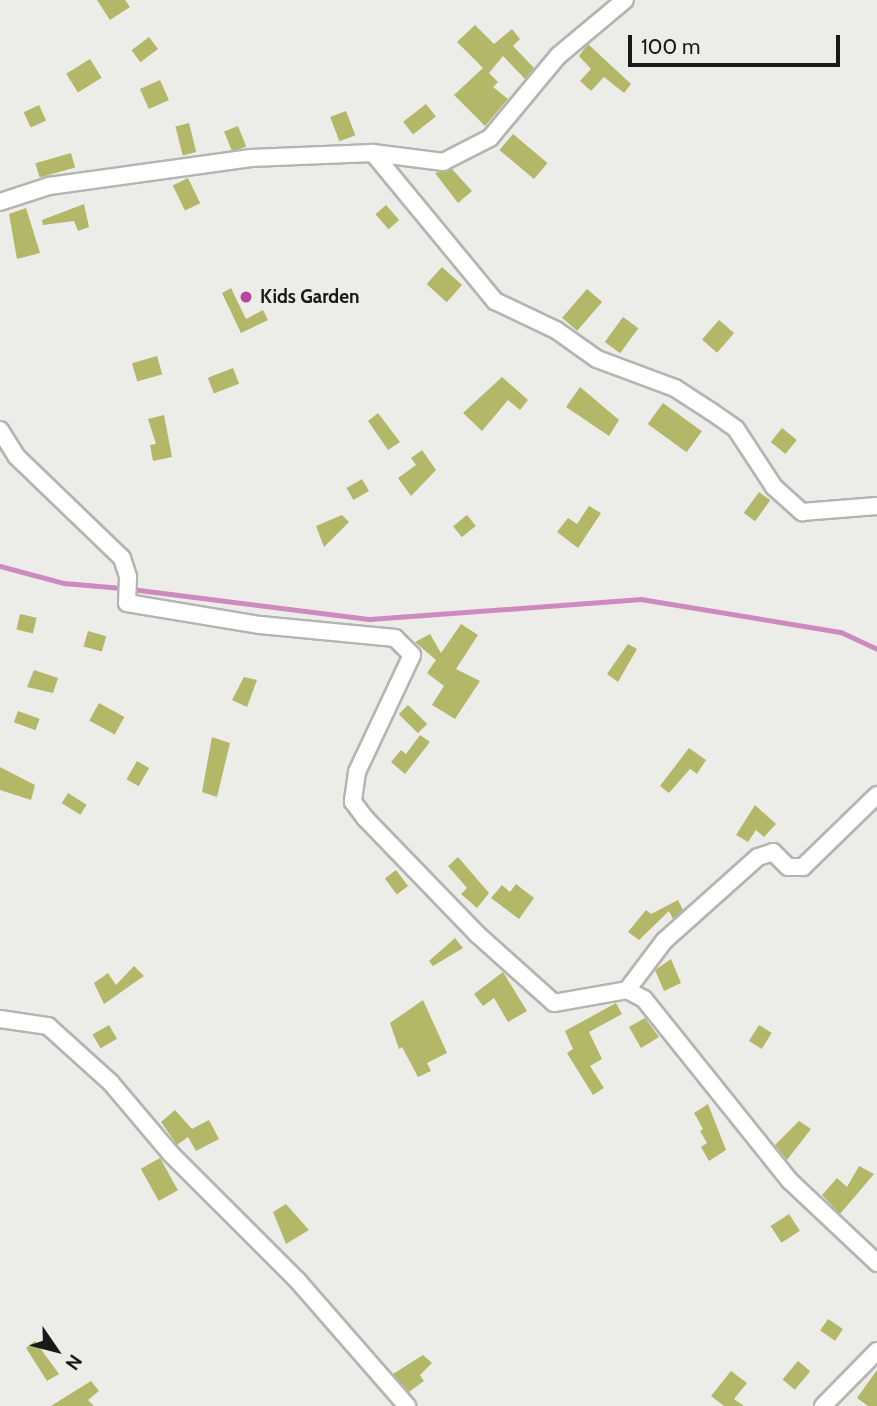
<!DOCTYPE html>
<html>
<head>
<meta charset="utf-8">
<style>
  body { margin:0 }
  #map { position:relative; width:877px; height:1406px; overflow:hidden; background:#ecede9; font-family:Cabin,sans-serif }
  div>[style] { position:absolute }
  .stream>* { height:4.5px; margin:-2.25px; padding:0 2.25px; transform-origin:2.25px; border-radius:2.25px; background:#cd8abd }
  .building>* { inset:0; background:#b2b867; transform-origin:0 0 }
  .roads { filter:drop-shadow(2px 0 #b4b4b1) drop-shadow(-2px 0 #b4b4b1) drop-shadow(0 2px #b4b4b1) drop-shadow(0 -2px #b4b4b1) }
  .minor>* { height:16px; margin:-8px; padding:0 8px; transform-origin:8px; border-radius:8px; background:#fff }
  .dots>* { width:19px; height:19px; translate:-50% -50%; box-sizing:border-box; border:4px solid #ecede9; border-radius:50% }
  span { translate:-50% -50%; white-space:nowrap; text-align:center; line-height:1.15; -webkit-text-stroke:7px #ecede9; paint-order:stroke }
  .poi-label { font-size:19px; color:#191a18; font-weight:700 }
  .left { translate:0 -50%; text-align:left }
  .north { position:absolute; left:21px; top:1315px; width:70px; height:70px; -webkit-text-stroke:5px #ecede9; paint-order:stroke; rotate:125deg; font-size:19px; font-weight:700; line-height:28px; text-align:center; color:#191a18 }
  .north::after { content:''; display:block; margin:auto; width:24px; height:32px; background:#191a18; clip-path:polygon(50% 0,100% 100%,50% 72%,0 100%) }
  .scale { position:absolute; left:628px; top:35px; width:212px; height:32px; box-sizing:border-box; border:4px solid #191a18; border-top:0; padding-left:9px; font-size:21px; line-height:24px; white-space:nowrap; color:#191a18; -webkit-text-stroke:5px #ecede9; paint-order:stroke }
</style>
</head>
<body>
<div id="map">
  <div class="stream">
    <div style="left:0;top:566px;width:66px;rotate:14.9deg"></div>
    <div style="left:64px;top:583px;width:58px;rotate:4.9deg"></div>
    <div style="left:131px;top:589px;width:241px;rotate:7.2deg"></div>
    <div style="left:370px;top:619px;width:272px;rotate:-4.2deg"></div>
    <div style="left:641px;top:599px;width:203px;rotate:9.4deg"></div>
    <div style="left:841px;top:632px;width:40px;rotate:25deg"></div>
  </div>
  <div class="building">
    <div style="clip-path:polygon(97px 0,125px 0,130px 7px,110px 20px)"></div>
    <div style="clip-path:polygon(475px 25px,494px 44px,512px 29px,520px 39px,513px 46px,534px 68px,525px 79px,503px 56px,489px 73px,498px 82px,493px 87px,508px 99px,485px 126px,454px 95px,483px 68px,457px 42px)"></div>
    <div style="left:149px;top:37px;width:15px;height:22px;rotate:53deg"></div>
    <div style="clip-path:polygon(588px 44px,631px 84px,624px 93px,604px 77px,591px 91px,580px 81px,591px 69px,579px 56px)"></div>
    <div style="left:90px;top:59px;width:22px;height:28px;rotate:58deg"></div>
    <div style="left:160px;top:80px;width:22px;height:22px;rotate:66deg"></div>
    <div style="left:426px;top:104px;width:16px;height:29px;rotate:52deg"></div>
    <div style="left:39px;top:105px;width:17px;height:17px;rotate:65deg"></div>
    <div style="left:346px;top:111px;width:26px;height:17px;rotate:69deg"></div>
    <div style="left:189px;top:123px;width:30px;height:14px;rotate:76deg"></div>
    <div style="left:238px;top:126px;width:22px;height:15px;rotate:68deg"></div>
    <div style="left:513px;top:134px;width:45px;height:21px;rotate:40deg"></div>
    <div style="left:71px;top:153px;width:15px;height:37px;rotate:74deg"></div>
    <div style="clip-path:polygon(452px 169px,472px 191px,458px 203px,435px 173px)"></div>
    <div style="left:188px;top:178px;width:28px;height:17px;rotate:64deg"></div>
    <div style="clip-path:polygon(84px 204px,89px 227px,78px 231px,74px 221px,43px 225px,42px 220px)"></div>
    <div style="left:386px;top:205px;width:20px;height:14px;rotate:49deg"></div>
    <div style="clip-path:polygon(26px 208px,40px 253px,17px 259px,9px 214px)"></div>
    <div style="left:442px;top:267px;width:27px;height:23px;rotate:42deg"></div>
    <div style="clip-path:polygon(231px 288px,246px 319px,263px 310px,268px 320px,241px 333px,222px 293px)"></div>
    <div style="left:587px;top:289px;width:20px;height:38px;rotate:41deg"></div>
    <div style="left:623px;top:317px;width:19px;height:31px;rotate:36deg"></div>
    <div style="left:719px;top:320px;width:20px;height:26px;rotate:41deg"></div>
    <div style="left:157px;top:356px;width:19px;height:26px;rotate:74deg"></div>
    <div style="left:233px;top:368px;width:17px;height:27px;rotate:69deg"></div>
    <div style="clip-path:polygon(502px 377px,528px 400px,520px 410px,508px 400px,482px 431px,463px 413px)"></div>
    <div style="clip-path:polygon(580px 387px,619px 420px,609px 436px,566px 407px)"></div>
    <div style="left:663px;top:403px;width:48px;height:26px;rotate:36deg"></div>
    <div style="clip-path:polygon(378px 413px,400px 442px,388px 450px,368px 421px)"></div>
    <div style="clip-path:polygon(164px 415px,172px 457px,153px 461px,150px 445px,156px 444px,148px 419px)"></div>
    <div style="left:782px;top:428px;width:19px;height:18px;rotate:39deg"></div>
    <div style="clip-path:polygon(422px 450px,436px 470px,411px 496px,398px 478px,416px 465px,411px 458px)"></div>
    <div style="left:362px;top:479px;width:14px;height:18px;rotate:60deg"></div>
    <div style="left:759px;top:492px;width:14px;height:26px;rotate:36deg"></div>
    <div style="clip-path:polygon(589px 506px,601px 513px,578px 548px,557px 532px,568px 518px,577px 524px)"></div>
    <div style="clip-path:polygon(342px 515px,349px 522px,324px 547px,316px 526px)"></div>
    <div style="left:467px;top:515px;width:14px;height:18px;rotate:51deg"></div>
    <div style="left:20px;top:614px;width:17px;height:16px;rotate:13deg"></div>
    <div style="clip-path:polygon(461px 624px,478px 635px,456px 669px,480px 681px,455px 719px,432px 705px,444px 686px,427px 673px,436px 660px,415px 642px,430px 634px,441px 653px)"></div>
    <div style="left:88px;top:631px;width:19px;height:16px;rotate:16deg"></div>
    <div style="clip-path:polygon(628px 644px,637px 649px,618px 682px,607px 674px)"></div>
    <div style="clip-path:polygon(34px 670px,58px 678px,53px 693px,27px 687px)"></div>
    <div style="clip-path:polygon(244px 677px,257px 680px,247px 707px,232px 700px)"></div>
    <div style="left:99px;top:703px;width:29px;height:20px;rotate:29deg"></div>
    <div style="left:408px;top:705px;width:27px;height:13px;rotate:45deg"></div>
    <div style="left:18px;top:711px;width:23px;height:12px;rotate:20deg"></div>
    <div style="clip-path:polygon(420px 735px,430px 742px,405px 774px,391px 762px,401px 750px,406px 754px)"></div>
    <div style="clip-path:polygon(212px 737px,230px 743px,217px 797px,202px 792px)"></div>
    <div style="clip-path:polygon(689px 748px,706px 760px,697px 774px,690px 769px,669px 793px,660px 786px)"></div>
    <div style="left:137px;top:761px;width:14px;height:21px;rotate:30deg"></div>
    <div style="clip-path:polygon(0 767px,35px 785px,31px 800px,0 790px)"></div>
    <div style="left:68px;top:793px;width:22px;height:12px;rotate:32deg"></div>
    <div style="clip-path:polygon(755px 805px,776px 824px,764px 837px,756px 830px,748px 842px,736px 835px)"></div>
    <div style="clip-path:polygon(458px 857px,489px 893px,477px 908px,461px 894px,467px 888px,448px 866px)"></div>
    <div style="left:396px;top:870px;width:20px;height:14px;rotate:53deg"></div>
    <div style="clip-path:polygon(516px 884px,534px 898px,519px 919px,491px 898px,502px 885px,510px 892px)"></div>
    <div style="clip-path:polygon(678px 900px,683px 910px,673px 919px,669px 911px,639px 940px,628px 932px,646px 910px,651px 914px)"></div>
    <div style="clip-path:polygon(455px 938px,463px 948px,433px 966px,429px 961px)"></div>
    <div style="clip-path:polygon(671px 959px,681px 983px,664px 991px,655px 970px)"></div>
    <div style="clip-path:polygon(134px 966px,144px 976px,104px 1004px,94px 983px,108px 973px,116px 985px)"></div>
    <div style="clip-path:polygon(503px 972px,527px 1011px,508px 1022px,494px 998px,483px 1006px,474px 994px)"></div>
    <div style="clip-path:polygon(423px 1000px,447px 1053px,427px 1063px,431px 1071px,418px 1077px,402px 1047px,399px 1049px,390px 1023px)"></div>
    <div style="clip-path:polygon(616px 1003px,622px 1014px,589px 1032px,602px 1059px,590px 1066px,604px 1088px,593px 1095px,567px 1053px,573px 1049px,565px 1031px)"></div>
    <div style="clip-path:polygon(645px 1018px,659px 1037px,641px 1048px,629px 1027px)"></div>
    <div style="left:109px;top:1025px;width:16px;height:19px;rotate:60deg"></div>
    <div style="left:759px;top:1025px;width:15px;height:19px;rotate:32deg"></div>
    <div style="clip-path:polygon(708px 1104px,726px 1150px,709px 1161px,701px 1147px,707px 1143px,700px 1131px,703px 1129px,694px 1113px)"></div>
    <div style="clip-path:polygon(175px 1110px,192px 1129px,209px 1120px,219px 1139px,196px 1151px,188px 1137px,177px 1145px,161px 1122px)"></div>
    <div style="clip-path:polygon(799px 1121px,811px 1129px,787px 1160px,775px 1145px)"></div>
    <div style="left:160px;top:1158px;width:37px;height:22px;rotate:61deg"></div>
    <div style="clip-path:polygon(859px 1166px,874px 1174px,840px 1214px,822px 1195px,837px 1178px,847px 1187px)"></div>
    <div style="clip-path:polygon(286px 1204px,309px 1230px,286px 1244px,273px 1212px)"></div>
    <div style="left:789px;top:1214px;width:20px;height:22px;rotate:57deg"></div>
    <div style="left:828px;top:1319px;width:18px;height:14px;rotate:34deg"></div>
    <div style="clip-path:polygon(35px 1341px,59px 1374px,47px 1381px,26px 1348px)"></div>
    <div style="clip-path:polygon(423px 1355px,432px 1363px,420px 1375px,424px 1381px,409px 1392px,393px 1374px)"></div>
    <div style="left:798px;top:1361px;width:16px;height:24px;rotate:40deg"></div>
    <div style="clip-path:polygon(877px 1370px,877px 1406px,868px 1406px,857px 1398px)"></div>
    <div style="clip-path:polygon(731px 1371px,747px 1383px,734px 1399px,744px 1406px,724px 1406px,711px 1396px)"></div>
    <div style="clip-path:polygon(91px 1381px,99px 1391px,88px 1400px,94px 1406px,51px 1406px)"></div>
  </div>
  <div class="roads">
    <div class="minor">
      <div style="left:373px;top:153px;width:192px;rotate:50.5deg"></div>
      <div style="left:495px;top:301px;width:68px;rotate:25.4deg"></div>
      <div style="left:556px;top:330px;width:50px;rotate:35.3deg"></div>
      <div style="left:597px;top:359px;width:83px;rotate:20.4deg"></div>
      <div style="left:675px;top:388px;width:44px;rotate:33deg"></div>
      <div style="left:712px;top:412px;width:29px;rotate:35deg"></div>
      <div style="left:736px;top:429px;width:69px;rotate:56.8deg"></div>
      <div style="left:774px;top:487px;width:38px;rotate:42deg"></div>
      <div style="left:802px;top:512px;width:75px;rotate:-4.6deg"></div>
      <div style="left:0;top:202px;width:52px;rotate:-18.1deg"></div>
      <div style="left:49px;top:186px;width:204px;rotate:-7.9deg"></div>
      <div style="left:251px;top:158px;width:122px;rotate:-2.3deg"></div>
      <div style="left:373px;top:153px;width:71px;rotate:7.3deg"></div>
      <div style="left:443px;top:162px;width:53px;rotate:-27.1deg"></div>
      <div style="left:490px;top:138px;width:107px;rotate:-50.3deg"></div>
      <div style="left:558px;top:56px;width:87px;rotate:-39.9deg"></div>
      <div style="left:0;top:430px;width:31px;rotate:58deg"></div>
      <div style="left:16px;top:456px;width:147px;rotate:43.9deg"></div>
      <div style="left:122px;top:558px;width:20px;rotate:72deg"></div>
      <div style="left:128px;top:577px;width:26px;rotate:92deg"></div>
      <div style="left:127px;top:603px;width:135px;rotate:9.4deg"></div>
      <div style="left:260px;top:625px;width:136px;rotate:5.5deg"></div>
      <div style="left:395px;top:638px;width:24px;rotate:45deg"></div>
      <div style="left:412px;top:655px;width:129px;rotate:115.2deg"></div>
      <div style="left:357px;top:772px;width:30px;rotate:98deg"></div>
      <div style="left:353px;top:802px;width:21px;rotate:53deg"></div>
      <div style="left:366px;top:819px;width:160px;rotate:46deg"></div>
      <div style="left:477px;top:934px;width:103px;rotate:41.9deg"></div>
      <div style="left:554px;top:1003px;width:74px;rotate:-10.1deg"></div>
      <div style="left:627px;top:990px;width:19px;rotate:28deg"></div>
      <div style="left:644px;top:999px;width:233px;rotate:51.3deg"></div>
      <div style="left:790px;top:1181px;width:120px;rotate:43.3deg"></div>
      <div style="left:627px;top:990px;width:61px;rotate:-52.9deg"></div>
      <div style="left:664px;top:941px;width:126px;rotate:-41.8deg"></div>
      <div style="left:758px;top:857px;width:16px;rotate:-18deg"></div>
      <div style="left:773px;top:852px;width:21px;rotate:45deg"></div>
      <div style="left:788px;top:867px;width:15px"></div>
      <div style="left:803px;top:867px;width:103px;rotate:-44.2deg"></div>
      <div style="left:0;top:1019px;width:49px;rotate:8.3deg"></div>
      <div style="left:48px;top:1026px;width:85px;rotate:42.1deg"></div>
      <div style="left:111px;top:1083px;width:93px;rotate:49.8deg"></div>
      <div style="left:171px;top:1154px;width:180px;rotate:45deg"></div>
      <div style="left:298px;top:1281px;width:166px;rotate:48.9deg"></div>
      <div style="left:823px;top:1406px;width:77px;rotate:-45.5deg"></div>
    </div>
  </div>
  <div class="dots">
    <div style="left:246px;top:297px;background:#b847a2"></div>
  </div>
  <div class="poi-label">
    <span class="left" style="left:260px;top:297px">Kids Garden</span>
  </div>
  <div class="north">N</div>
  <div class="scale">100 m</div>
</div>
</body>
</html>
